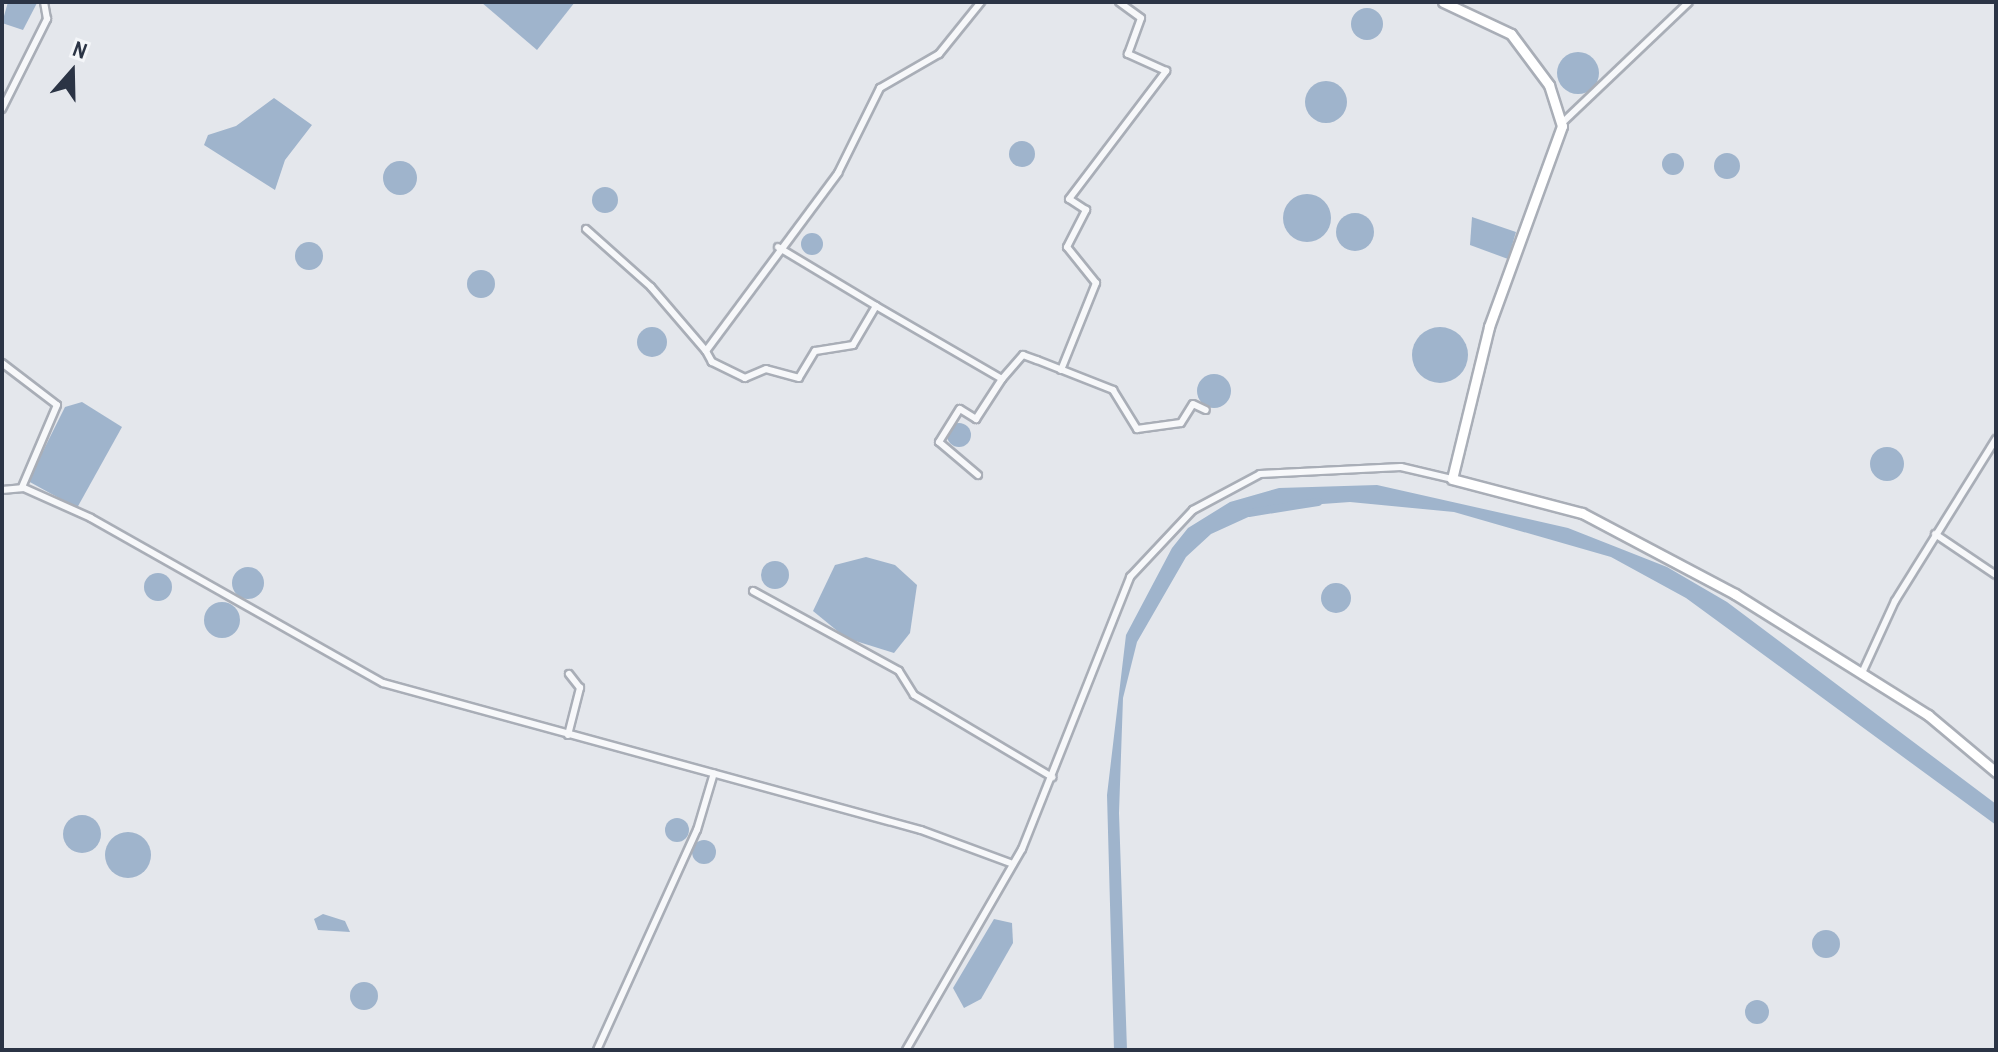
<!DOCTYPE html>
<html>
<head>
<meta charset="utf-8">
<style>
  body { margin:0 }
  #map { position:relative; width:1998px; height:1052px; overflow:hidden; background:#e4e7ec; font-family:"Archivo Narrow",sans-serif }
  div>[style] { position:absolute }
  .water>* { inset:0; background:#9fb4cc }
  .round { border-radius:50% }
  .canal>* { height:8px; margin:-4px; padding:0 4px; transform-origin:4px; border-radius:4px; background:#9fb4cc }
  .roads { filter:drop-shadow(2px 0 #a9aeb7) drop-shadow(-2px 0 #a9aeb7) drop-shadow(0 2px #a9aeb7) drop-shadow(0 -2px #a9aeb7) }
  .minor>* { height:6px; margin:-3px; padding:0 3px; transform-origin:3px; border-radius:3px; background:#f7f8fa }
  .secondary>* { height:9px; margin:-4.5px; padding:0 4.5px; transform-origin:4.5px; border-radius:4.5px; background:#fff }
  span { translate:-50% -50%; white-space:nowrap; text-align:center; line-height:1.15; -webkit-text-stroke:6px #f4f6f9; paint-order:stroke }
  .frame { position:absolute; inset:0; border:4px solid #2b3445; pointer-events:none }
  .north { position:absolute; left:32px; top:32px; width:80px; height:80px; -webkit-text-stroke:6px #f4f6f9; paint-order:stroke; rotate:20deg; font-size:22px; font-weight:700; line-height:32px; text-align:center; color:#2b3445 }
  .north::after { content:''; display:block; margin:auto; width:28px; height:36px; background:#2b3445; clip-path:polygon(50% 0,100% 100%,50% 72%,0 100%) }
</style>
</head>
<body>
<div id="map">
  <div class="water">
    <div style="clip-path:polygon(8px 2px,37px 3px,23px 30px,2px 23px)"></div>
    <div style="clip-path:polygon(481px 2px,575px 2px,537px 50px)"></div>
    <div class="round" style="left:1351px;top:8px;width:32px;height:32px"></div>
    <div class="round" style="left:1557px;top:52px;width:42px;height:42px"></div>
    <div class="round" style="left:1305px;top:81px;width:42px;height:42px"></div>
    <div style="clip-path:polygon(274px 98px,312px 125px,285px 160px,275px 190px,204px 145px,208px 135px,236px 126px)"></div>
    <div class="round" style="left:1009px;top:141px;width:26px;height:26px"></div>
    <div class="round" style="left:1662px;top:153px;width:22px;height:22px"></div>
    <div class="round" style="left:1714px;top:153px;width:26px;height:26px"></div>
    <div class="round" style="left:383px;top:161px;width:34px;height:34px"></div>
    <div class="round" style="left:592px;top:187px;width:26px;height:26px"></div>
    <div class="round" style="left:1283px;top:194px;width:48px;height:48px"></div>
    <div class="round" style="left:1336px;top:213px;width:38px;height:38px"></div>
    <div style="clip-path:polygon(1472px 217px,1516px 232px,1508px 259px,1470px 245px)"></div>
    <div class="round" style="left:801px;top:233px;width:22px;height:22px"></div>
    <div class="round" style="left:295px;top:242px;width:28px;height:28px"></div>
    <div class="round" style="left:467px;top:270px;width:28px;height:28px"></div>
    <div class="round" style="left:637px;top:327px;width:30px;height:30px"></div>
    <div class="round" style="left:1412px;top:327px;width:56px;height:56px"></div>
    <div class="round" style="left:1197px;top:374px;width:34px;height:34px"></div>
    <div style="clip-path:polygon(82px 402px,122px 427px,77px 508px,28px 481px,65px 407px)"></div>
    <div class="round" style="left:947px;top:423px;width:24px;height:24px"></div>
    <div class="round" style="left:1870px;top:447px;width:34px;height:34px"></div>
    <div style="clip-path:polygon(1377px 485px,1568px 528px,1667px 567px,1727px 602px,1996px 804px,1996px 825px,1686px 598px,1611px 557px,1454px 512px,1350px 502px,1268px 508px,1211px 534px,1186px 557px,1137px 642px,1123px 698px,1119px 813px,1127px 1050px,1114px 1050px,1107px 795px,1126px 635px,1172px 548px,1188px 528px,1230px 502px,1279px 488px)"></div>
    <div style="clip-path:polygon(866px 557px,895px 565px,917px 585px,910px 633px,894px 653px,846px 638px,813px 611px,835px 565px)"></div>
    <div class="round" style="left:761px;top:561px;width:28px;height:28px"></div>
    <div class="round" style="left:232px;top:567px;width:32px;height:32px"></div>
    <div class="round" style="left:144px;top:573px;width:28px;height:28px"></div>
    <div class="round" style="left:1321px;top:583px;width:30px;height:30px"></div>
    <div class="round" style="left:204px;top:602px;width:36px;height:36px"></div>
    <div class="round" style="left:63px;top:815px;width:38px;height:38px"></div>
    <div class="round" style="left:665px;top:818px;width:24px;height:24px"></div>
    <div class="round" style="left:105px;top:832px;width:46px;height:46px"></div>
    <div class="round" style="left:692px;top:840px;width:24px;height:24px"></div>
    <div style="clip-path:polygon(323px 914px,345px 921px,350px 932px,318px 930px,314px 919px)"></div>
    <div style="clip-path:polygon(994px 919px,1012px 923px,1013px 943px,981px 999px,964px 1008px,953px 988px)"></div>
    <div class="round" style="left:1812px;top:930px;width:28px;height:28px"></div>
    <div class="round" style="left:350px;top:982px;width:28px;height:28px"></div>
    <div class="round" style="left:1745px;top:1000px;width:24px;height:24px"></div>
  </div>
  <div class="canal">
    <div style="left:1249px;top:513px;width:70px;rotate:-9.1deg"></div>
  </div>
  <div class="roads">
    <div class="minor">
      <div style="left:2px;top:109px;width:101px;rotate:-63.4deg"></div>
      <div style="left:47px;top:19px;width:17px;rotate:-100deg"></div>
      <div style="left:1562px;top:123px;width:175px;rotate:-43.6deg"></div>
      <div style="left:586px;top:229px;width:87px;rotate:41.7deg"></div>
      <div style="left:651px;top:287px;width:84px;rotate:49.3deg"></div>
      <div style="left:778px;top:247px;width:114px;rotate:31deg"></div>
      <div style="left:2px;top:363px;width:69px;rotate:37.4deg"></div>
      <div style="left:57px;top:405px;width:89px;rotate:113.1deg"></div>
      <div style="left:1061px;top:370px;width:94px;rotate:-68.1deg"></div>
      <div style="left:1096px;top:283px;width:46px;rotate:-128.9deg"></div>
      <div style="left:1067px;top:247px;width:42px;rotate:-62.8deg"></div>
      <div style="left:1086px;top:210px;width:20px;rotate:-147deg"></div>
      <div style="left:1069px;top:199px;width:161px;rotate:-52.8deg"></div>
      <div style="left:1166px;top:71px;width:42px;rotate:-155.9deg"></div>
      <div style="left:1128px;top:54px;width:38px;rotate:-70deg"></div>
      <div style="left:1141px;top:18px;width:27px;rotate:-144deg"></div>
      <div style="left:1002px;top:379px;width:32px;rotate:-49deg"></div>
      <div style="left:1023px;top:355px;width:15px;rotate:20deg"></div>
      <div style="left:1037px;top:360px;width:82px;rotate:21.5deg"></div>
      <div style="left:1113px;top:390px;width:46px;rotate:58.4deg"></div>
      <div style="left:1137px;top:429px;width:44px;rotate:-7.8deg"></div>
      <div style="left:1181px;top:423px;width:22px;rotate:-58deg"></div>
      <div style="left:1193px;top:404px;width:14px;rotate:25deg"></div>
      <div style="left:978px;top:475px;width:51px;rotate:-139.8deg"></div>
      <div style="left:939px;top:442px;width:39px;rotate:-58deg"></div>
      <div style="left:960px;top:409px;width:19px;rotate:32deg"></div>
      <div style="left:976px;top:419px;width:48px;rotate:-57deg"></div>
      <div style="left:1002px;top:379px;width:146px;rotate:-149.9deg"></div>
      <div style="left:876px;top:306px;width:45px;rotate:120.5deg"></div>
      <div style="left:853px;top:345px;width:38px;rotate:171deg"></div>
      <div style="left:815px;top:351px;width:31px;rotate:121deg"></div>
      <div style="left:799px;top:378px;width:34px;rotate:-165deg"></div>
      <div style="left:766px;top:369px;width:23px;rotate:157deg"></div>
      <div style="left:745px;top:378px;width:37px;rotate:-154deg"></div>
      <div style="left:712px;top:362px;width:13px;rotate:-119deg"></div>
      <div style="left:706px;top:351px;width:222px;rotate:-53.4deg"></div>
      <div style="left:838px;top:173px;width:95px;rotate:-63.7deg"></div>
      <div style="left:880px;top:88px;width:68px;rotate:-30deg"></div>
      <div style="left:939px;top:54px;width:67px;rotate:-51.1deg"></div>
      <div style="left:2px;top:490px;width:22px;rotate:-5deg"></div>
      <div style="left:24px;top:488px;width:73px;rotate:24.1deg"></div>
      <div style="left:91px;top:518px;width:335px;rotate:29.5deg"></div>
      <div style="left:383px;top:683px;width:558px;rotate:15.28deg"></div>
      <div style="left:921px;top:830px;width:98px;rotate:20.3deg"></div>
      <div style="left:1935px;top:534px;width:73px;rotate:33.9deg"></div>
      <div style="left:753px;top:591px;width:166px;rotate:28.7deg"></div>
      <div style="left:899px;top:671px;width:28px;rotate:58deg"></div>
      <div style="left:914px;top:695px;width:161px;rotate:30.7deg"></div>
      <div style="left:1862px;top:673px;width:79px;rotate:-65.4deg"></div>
      <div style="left:1895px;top:601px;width:191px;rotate:-58.1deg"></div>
      <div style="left:568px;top:735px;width:49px;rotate:-75.7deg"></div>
      <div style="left:580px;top:688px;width:18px;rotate:-128deg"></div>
      <div style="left:597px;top:1050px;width:242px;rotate:-65.6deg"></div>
      <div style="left:697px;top:830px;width:59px;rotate:-73.4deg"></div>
      <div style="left:906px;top:1050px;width:232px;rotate:-60deg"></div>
      <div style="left:1022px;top:849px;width:293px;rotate:-68.3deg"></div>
      <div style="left:1130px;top:577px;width:92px;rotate:-46.8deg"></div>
      <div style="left:1193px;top:510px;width:76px;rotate:-28.2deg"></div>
      <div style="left:1260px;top:474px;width:141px;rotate:-2.8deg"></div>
      <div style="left:1401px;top:467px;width:52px;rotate:13.2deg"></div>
    </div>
    <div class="secondary">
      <div style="left:1443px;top:2px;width:75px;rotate:25.2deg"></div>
      <div style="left:1511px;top:34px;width:64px;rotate:53.3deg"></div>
      <div style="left:1549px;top:85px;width:43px;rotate:72.4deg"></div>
      <div style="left:1562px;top:126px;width:214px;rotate:110deg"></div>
      <div style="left:1489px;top:327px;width:156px;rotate:103.7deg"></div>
      <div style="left:1452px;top:479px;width:134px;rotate:14.7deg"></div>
      <div style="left:1582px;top:513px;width:173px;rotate:27.9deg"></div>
      <div style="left:1735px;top:594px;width:228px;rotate:32.1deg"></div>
      <div style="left:1928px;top:715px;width:89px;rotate:40deg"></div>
    </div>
  </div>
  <div class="frame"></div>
  <div class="north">N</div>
</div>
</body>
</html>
